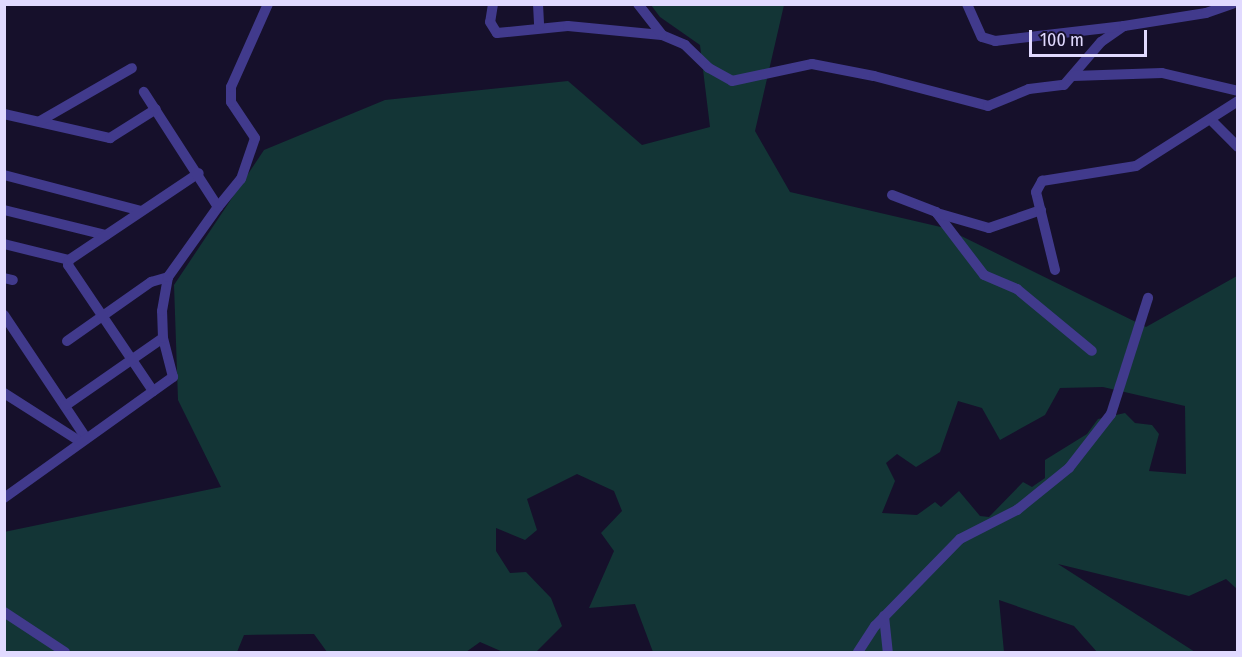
<!DOCTYPE html>
<html>
<head>
<meta charset="utf-8">
<style>
  body { margin:0 }
  #map { position:relative; width:1242px; height:657px; overflow:hidden; background:#16102b; font-family:"Fira Sans Condensed",sans-serif }
  div>[style] { position:absolute }
  .green>* { inset:0; background:#133536 }
  .minor>* { height:10px; margin:-5px; padding:0 5px; transform-origin:5px; border-radius:5px; background:#413a8c }
  span { translate:-50% -50%; white-space:nowrap; text-align:center; line-height:1.15; -webkit-text-stroke:4.5px #16102b; paint-order:stroke }
  .frame { position:absolute; inset:0; border:6px solid #e1daff; pointer-events:none }
  .scale { position:absolute; left:1029px; top:30px; width:118px; height:27px; box-sizing:border-box; border:3px solid #e1daff; border-top:0; padding-left:8px; font-size:18px; line-height:21px; white-space:nowrap; color:#e1daff; -webkit-text-stroke:4px #16102b; paint-order:stroke }
</style>
</head>
<body>
<div id="map">
  <div class="green">
    <div style="clip-path:polygon(evenodd,651px 5px,784px 5px,755px 131px,790px 192px,945px 228px,1146px 327px,1237px 276px,1237px 589px,1226px 579px,1189px 596px,1058px 564px,1195px 652px,1097px 652px,1074px 626px,999px 600px,1004px 652px,653px 652px,635px 604px,589px 608px,614px 551px,601px 533px,622px 511px,614px 491px,577px 474px,527px 499px,537px 530px,525px 540px,496px 528px,496px 551px,510px 573px,526px 572px,551px 598px,562px 626px,536px 652px,503px 652px,480px 642px,466px 652px,327px 652px,314px 634px,244px 635px,237px 652px,5px 652px,4px 532px,221px 487px,178px 400px,174px 285px,264px 150px,385px 100px,568px 81px,642px 145px,710px 127px,700px 45px,660px 17px,651px 5px,1103px 387px,1185px 406px,1186px 474px,1149px 471px,1159px 434px,1152px 425px,1135px 423px,1125px 413px,1098px 419px,1087px 434px,1045px 460px,1045px 478px,1032px 487px,1023px 482px,989px 517px,980px 516px,959px 491px,941px 507px,935px 502px,917px 515px,882px 513px,895px 481px,886px 463px,897px 454px,916px 467px,940px 452px,958px 401px,982px 408px,1000px 440px,1045px 415px,1060px 388px,1103px 387px)"></div>
  </div>
  <div class="minor">
    <div style="left:493px;top:4px;width:18px;rotate:99deg"></div>
    <div style="left:490px;top:22px;width:13px;rotate:58deg"></div>
    <div style="left:497px;top:33px;width:71px;rotate:-5.6deg"></div>
    <div style="left:568px;top:26px;width:94px;rotate:5.5deg"></div>
    <div style="left:662px;top:35px;width:25px;rotate:23deg"></div>
    <div style="left:685px;top:45px;width:33px;rotate:44deg"></div>
    <div style="left:709px;top:68px;width:26px;rotate:29deg"></div>
    <div style="left:732px;top:81px;width:82px;rotate:-12deg"></div>
    <div style="left:812px;top:64px;width:63px;rotate:11deg"></div>
    <div style="left:874px;top:76px;width:118px;rotate:14.7deg"></div>
    <div style="left:988px;top:106px;width:44px;rotate:-22.5deg"></div>
    <div style="left:1029px;top:89px;width:35px;rotate:-7deg"></div>
    <div style="left:1064px;top:85px;width:57px;rotate:-49.3deg"></div>
    <div style="left:1101px;top:42px;width:28px;rotate:-35deg"></div>
    <div style="left:538px;top:4px;width:22px;rotate:87deg"></div>
    <div style="left:638px;top:4px;width:39px;rotate:52deg"></div>
    <div style="left:967px;top:4px;width:36px;rotate:66deg"></div>
    <div style="left:982px;top:37px;width:14px;rotate:17deg"></div>
    <div style="left:995px;top:41px;width:130px;rotate:-6.6deg"></div>
    <div style="left:1124px;top:26px;width:83px;rotate:-9deg"></div>
    <div style="left:1206px;top:13px;width:28px;rotate:-19deg"></div>
    <div style="left:1073px;top:76px;width:89px;rotate:-1.9deg"></div>
    <div style="left:1162px;top:73px;width:78px;rotate:13.3deg"></div>
    <div style="left:4px;top:114px;width:109px;rotate:12.8deg"></div>
    <div style="left:110px;top:138px;width:54px;rotate:-32.2deg"></div>
    <div style="left:1211px;top:120px;width:38px;rotate:45deg"></div>
    <div style="left:40px;top:121px;width:106px;rotate:-29.9deg"></div>
    <div style="left:4px;top:175px;width:142px;rotate:14.7deg"></div>
    <div style="left:892px;top:195px;width:47px;rotate:21.1deg"></div>
    <div style="left:936px;top:212px;width:79px;rotate:52.7deg"></div>
    <div style="left:984px;top:275px;width:36px;rotate:23deg"></div>
    <div style="left:1017px;top:289px;width:97px;rotate:39.6deg"></div>
    <div style="left:218px;top:207px;width:36px;rotate:-51deg"></div>
    <div style="left:241px;top:179px;width:43px;rotate:-71.1deg"></div>
    <div style="left:255px;top:138px;width:43px;rotate:-123.7deg"></div>
    <div style="left:231px;top:102px;width:15px;rotate:-90deg"></div>
    <div style="left:231px;top:87px;width:91px;rotate:-66deg"></div>
    <div style="left:4px;top:210px;width:105px;rotate:13.8deg"></div>
    <div style="left:937px;top:213px;width:54px;rotate:16.1deg"></div>
    <div style="left:989px;top:228px;width:55px;rotate:-19.1deg"></div>
    <div style="left:4px;top:244px;width:67px;rotate:13.8deg"></div>
    <div style="left:1055px;top:270px;width:80px;rotate:-103.7deg"></div>
    <div style="left:1036px;top:192px;width:13px;rotate:-61deg"></div>
    <div style="left:1042px;top:181px;width:95px;rotate:-9.1deg"></div>
    <div style="left:1136px;top:166px;width:121px;rotate:-32.5deg"></div>
    <div style="left:4px;top:278px;width:9px;rotate:13deg"></div>
    <div style="left:4px;top:315px;width:148px;rotate:56.3deg"></div>
    <div style="left:67px;top:341px;width:103px;rotate:-35.1deg"></div>
    <div style="left:151px;top:282px;width:18px;rotate:-16deg"></div>
    <div style="left:153px;top:391px;width:152px;rotate:-124deg"></div>
    <div style="left:68px;top:265px;width:5px;rotate:-79deg"></div>
    <div style="left:69px;top:260px;width:156px;rotate:-33.8deg"></div>
    <div style="left:4px;top:393px;width:91px;rotate:32.5deg"></div>
    <div style="left:65px;top:406px;width:119px;rotate:-34.8deg"></div>
    <div style="left:4px;top:498px;width:208px;rotate:-35.6deg"></div>
    <div style="left:173px;top:377px;width:40px;rotate:-104.4deg"></div>
    <div style="left:163px;top:338px;width:27px;rotate:-92deg"></div>
    <div style="left:162px;top:311px;width:35px;rotate:-80deg"></div>
    <div style="left:168px;top:277px;width:86px;rotate:-54.5deg"></div>
    <div style="left:218px;top:207px;width:137px;rotate:-122.8deg"></div>
    <div style="left:4px;top:612px;width:73px;rotate:33.3deg"></div>
    <div style="left:884px;top:616px;width:36px;rotate:84deg"></div>
    <div style="left:858px;top:652px;width:31px;rotate:-57deg"></div>
    <div style="left:875px;top:626px;width:122px;rotate:-45.7deg"></div>
    <div style="left:960px;top:539px;width:64px;rotate:-27deg"></div>
    <div style="left:1017px;top:510px;width:67px;rotate:-38.9deg"></div>
    <div style="left:1069px;top:468px;width:68px;rotate:-52.1deg"></div>
    <div style="left:1111px;top:414px;width:122px;rotate:-72.3deg"></div>
  </div>
  <div class="frame"></div>
  <div class="scale">100 m</div>
</div>
</body>
</html>
